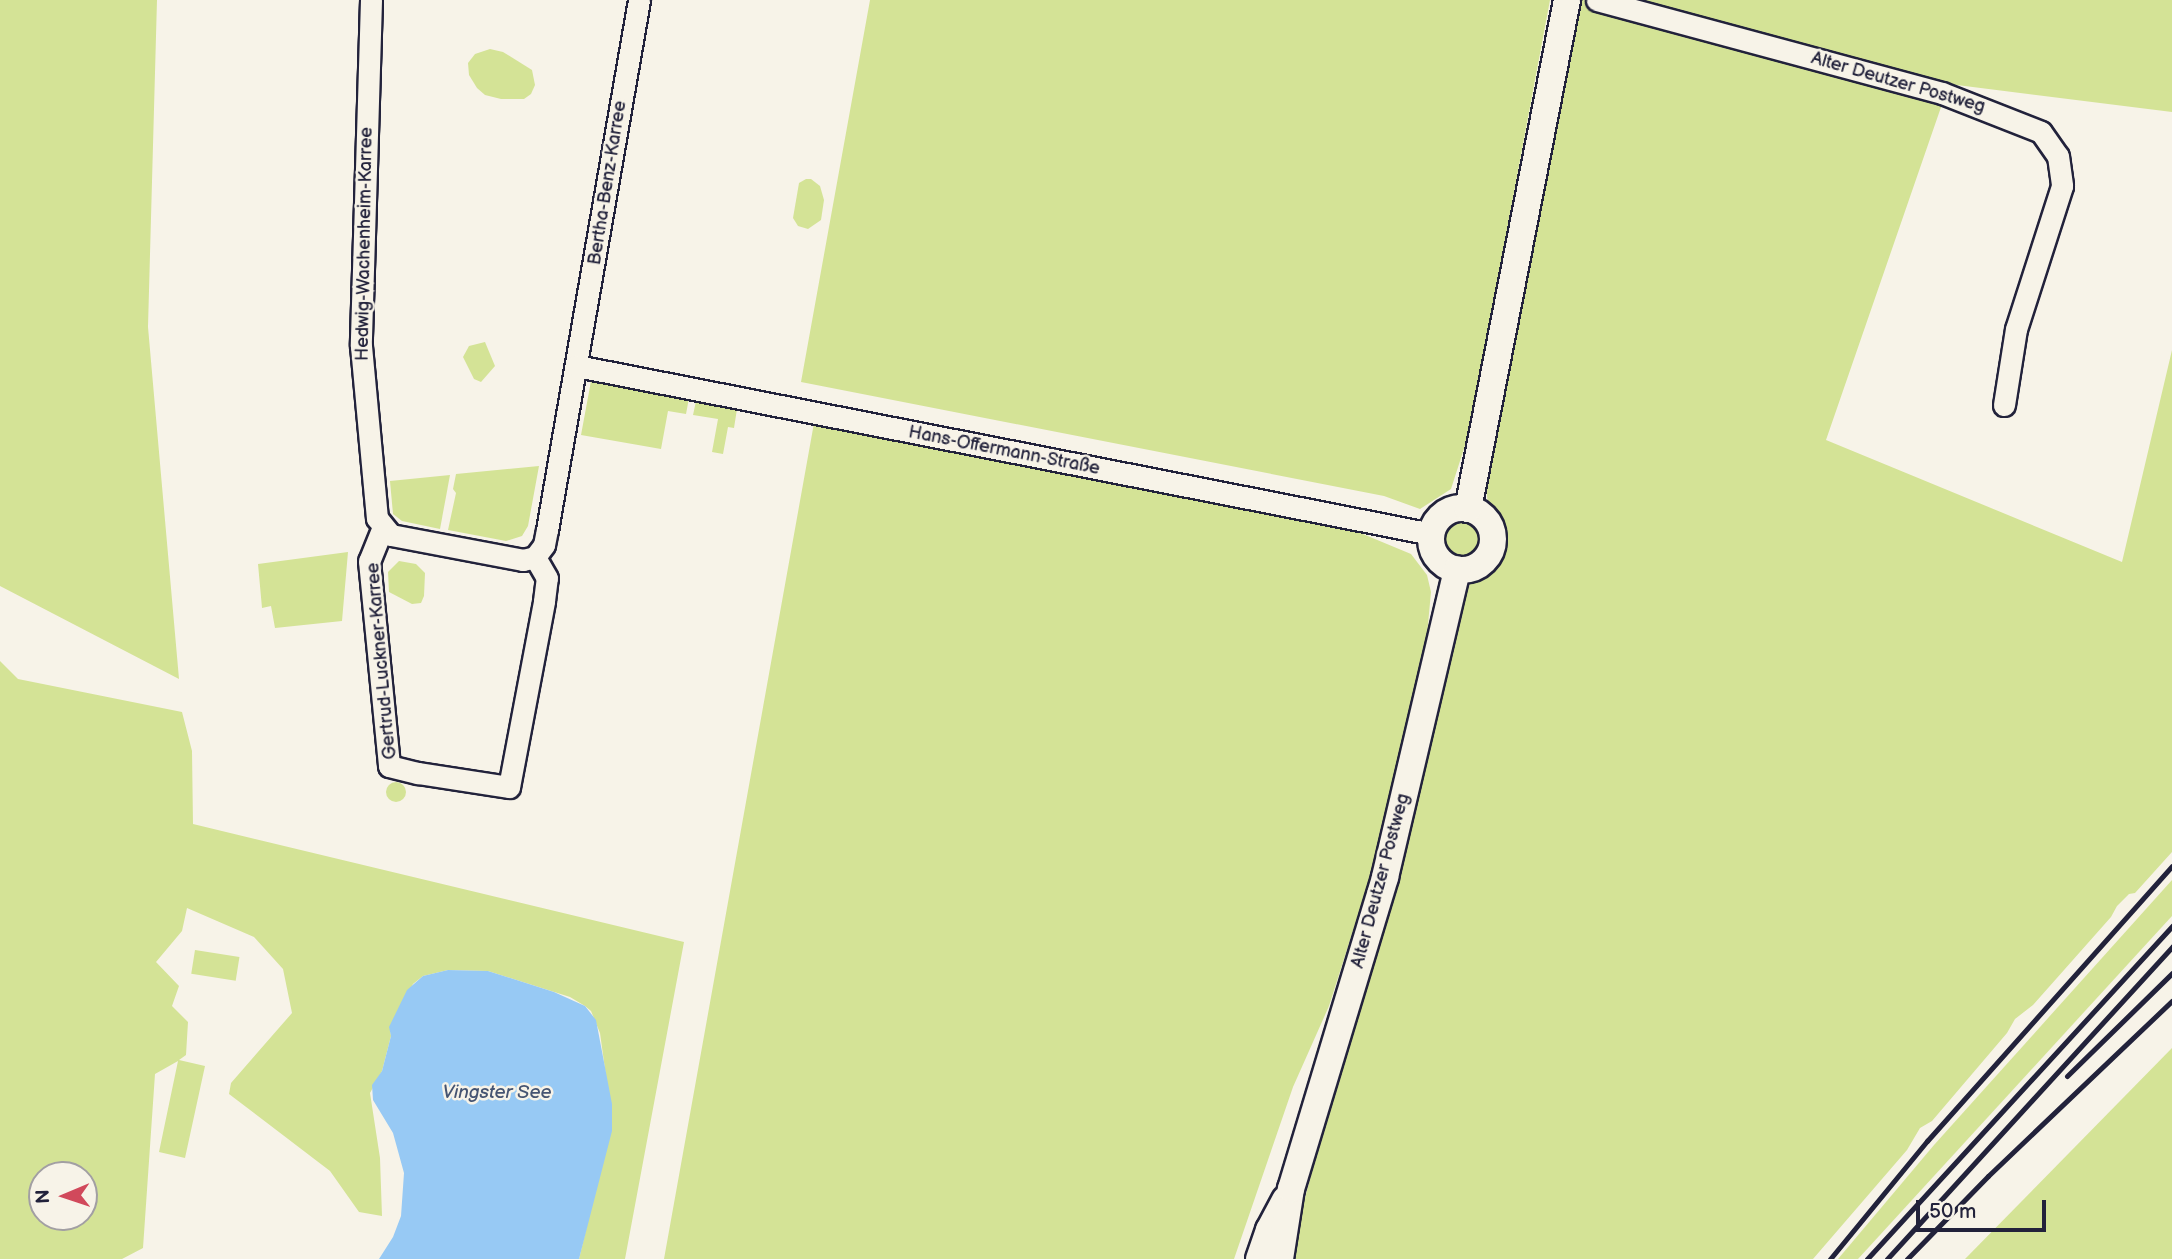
<!DOCTYPE html>
<html>
<head>
<meta charset="utf-8">
<style>
  body { margin:0 }
  #map { position:relative; width:2172px; height:1259px; overflow:hidden; background:#f7f3e8; font-family:"Balsamiq Sans",sans-serif }
  div>[style] { position:absolute }
  .green>* { inset:0; background:#d4e396; transform-origin:0 0 }
  .round { border-radius:50% }
  .water>* { inset:0; background:#97c9f4 }
  .roads { filter:drop-shadow(2px 0 #22223b) drop-shadow(-2px 0 #22223b) drop-shadow(0 2px #22223b) drop-shadow(0 -2px #22223b) }
  .minor>* { height:21px; margin:-10.5px; padding:0 10.5px; transform-origin:10.5px; border-radius:10.5px; background:#f7f3e8 }
  .tertiary>* { height:26px; margin:-13px; padding:0 13px; transform-origin:13px; border-radius:13px; background:#f7f3e8 }
  .tertiary>.ring { margin:-13px; padding:0; box-sizing:content-box; background:none; border:26px solid #f7f3e8; border-radius:50% }
  .rail>* { height:5px; margin:-2.5px; padding:0 2.5px; transform-origin:2.5px; border-radius:2.5px; background:#22223b }
  span { translate:-50% -50%; white-space:nowrap; text-align:center; line-height:1.15; -webkit-text-stroke:5px #f7f3e8; paint-order:stroke }
  .street-label { font-size:18px; color:#22223b }
  .water-label { font-size:19px; color:#455472; font-style:italic }
  .north { position:absolute; left:28px; top:1161px; width:70px; height:70px; box-sizing:border-box; background:#f7f3e8; border:2px solid #a29fa3; border-radius:50%; rotate:268deg; font-size:19px; font-weight:700; line-height:28px; text-align:center; color:#22223b }
  .north::after { content:''; display:block; margin:auto; width:24px; height:32px; background:#d1495b; clip-path:polygon(50% 0,100% 100%,50% 72%,0 100%) }
  .scale { position:absolute; left:1916px; top:1200px; width:130px; height:32px; box-sizing:border-box; border:4px solid #22223b; border-top:0; padding-left:9px; font-size:21px; line-height:24px; white-space:nowrap; color:#22223b; -webkit-text-stroke:5px #f7f3e8; paint-order:stroke }
</style>
</head>
<body>
<div id="map">
  <div class="green">
    <div style="clip-path:polygon(0 0,157px 0,148px 327px,179px 679px,0 586px)"></div>
    <div style="clip-path:polygon(870px 0,1550px 0,1469px 433px,1451px 489px,1420px 509px,1384px 496px,801px 382px)"></div>
    <div style="clip-path:polygon(1580px 0,2172px 0,2172px 112px,1949px 84px,1826px 440px,2122px 562px,2172px 350px,2172px 852px,2135px 893px,2129px 894px,2117px 906px,2111px 917px,2033px 1005px,2015px 1019px,2007px 1033px,1932px 1121px,1920px 1128px,1907px 1150px,1813px 1259px,1289px 1259px,1463px 594px,1471px 583px,1494px 568px,1502px 549px,1502px 532px,1488px 504px,1486px 488px,1488px 448px)"></div>
    <div style="clip-path:polygon(490px 49px,503px 52px,532px 70px,535px 85px,531px 94px,524px 99px,501px 99px,485px 95px,477px 88px,469px 75px,468px 63px,475px 54px)"></div>
    <div style="clip-path:polygon(806px 179px,811px 179px,820px 186px,824px 200px,821px 220px,808px 229px,798px 226px,793px 218px,799px 183px)"></div>
    <div style="clip-path:polygon(485px 342px,495px 366px,481px 382px,474px 379px,463px 357px,469px 346px)"></div>
    <div style="clip-path:polygon(591px 381px,689px 398px,686px 414px,668px 411px,661px 449px,581px 435px)"></div>
    <div style="clip-path:polygon(696px 401px,737px 409px,734px 428px,728px 427px,723px 454px,712px 452px,718px 419px,693px 415px)"></div>
    <div style="clip-path:polygon(814px 423px,1346px 527px,1411px 554px,1427px 575px,1431px 592px,1427px 635px,1372px 871px,1329px 1006px,1293px 1087px,1234px 1259px,664px 1259px)"></div>
    <div style="clip-path:polygon(539px 466px,528px 526px,522px 536px,506px 541px,448px 530px,456px 493px,453px 489px,456px 474px)"></div>
    <div style="clip-path:polygon(450px 475px,440px 529px,402px 521px,393px 514px,390px 481px)"></div>
    <div class="round" style="left:1441px;top:519px;width:42px;height:42px"></div>
    <div style="clip-path:polygon(348px 552px,342px 621px,275px 628px,271px 606px,262px 608px,258px 564px)"></div>
    <div style="clip-path:polygon(399px 561px,416px 564px,425px 573px,424px 596px,421px 603px,412px 604px,389px 592px,388px 572px)"></div>
    <div style="clip-path:polygon(evenodd,0 661px,18px 679px,182px 712px,192px 751px,193px 824px,684px 942px,625px 1259px,579px 1259px,612px 1120px,600px 1033px,591px 1011px,585px 1006px,570px 997px,488px 971px,448px 970px,423px 976px,413px 984px,390px 1029px,391px 1036px,382px 1071px,370px 1093px,380px 1158px,382px 1216px,359px 1212px,330px 1171px,229px 1094px,231px 1083px,292px 1013px,283px 969px,254px 937px,187px 908px,182px 931px,156px 962px,179px 986px,172px 1006px,188px 1022px,186px 1055px,179px 1060px,205px 1066px,185px 1158px,159px 1152px,178px 1061px,155px 1074px,143px 1248px,122px 1259px,0 1259px,0 661px,42px 1175px,84px 1175px,84px 1217px,42px 1217px,42px 1175px)"></div>
    <div class="round" style="left:386px;top:782px;width:20px;height:20px"></div>
    <div style="clip-path:polygon(2172px 880px,2172px 916px,1858px 1259px,1838px 1259px,1934px 1145px)"></div>
    <div style="left:195px;top:950px;width:45px;height:24px;rotate:9deg"></div>
    <div style="clip-path:polygon(2172px 1048px,2172px 1259px,1965px 1259px)"></div>
  </div>
  <div class="water">
    <div style="clip-path:polygon(448px 970px,488px 971px,554px 992px,585px 1006px,596px 1020px,612px 1104px,612px 1131px,579px 1259px,379px 1259px,393px 1237px,401px 1216px,404px 1173px,393px 1133px,373px 1100px,372px 1085px,382px 1071px,391px 1036px,389px 1027px,407px 990px,423px 976px)"></div>
  </div>
  <div class="roads">
    <div class="minor">
      <div style="left:371px;top:0;width:346px;rotate:91.7deg"></div>
      <div style="left:361px;top:346px;width:173px;rotate:84.7deg"></div>
      <div style="left:377px;top:518px;width:22px;rotate:51deg"></div>
      <div style="left:391px;top:535px;width:134px;rotate:10.7deg"></div>
      <div style="left:523px;top:560px;width:12px;rotate:-14deg"></div>
      <div style="left:535px;top:557px;width:15px;rotate:-53deg"></div>
      <div style="left:544px;top:545px;width:15px;rotate:-79deg"></div>
      <div style="left:547px;top:530px;width:538px;rotate:-80.15deg"></div>
      <div style="left:1597px;top:0;width:357px;rotate:15.1deg"></div>
      <div style="left:1942px;top:93px;width:106px;rotate:21.5deg"></div>
      <div style="left:2041px;top:132px;width:29px;rotate:55deg"></div>
      <div style="left:2058px;top:156px;width:30px;rotate:82deg"></div>
      <div style="left:2062px;top:186px;width:150px;rotate:107.8deg"></div>
      <div style="left:2016px;top:329px;width:77px;rotate:99deg"></div>
      <div style="left:577px;top:366px;width:871px;rotate:11.12deg"></div>
      <div style="left:383px;top:527px;width:37px;rotate:112deg"></div>
      <div style="left:369px;top:561px;width:206px;rotate:84.4deg"></div>
      <div style="left:389px;top:766px;width:30px;rotate:14deg"></div>
      <div style="left:418px;top:773px;width:92px;rotate:8.7deg"></div>
      <div style="left:509px;top:787px;width:189px;rotate:-79.3deg"></div>
      <div style="left:544px;top:601px;width:23px;rotate:-83deg"></div>
      <div style="left:547px;top:578px;width:24px;rotate:-120deg"></div>
    </div>
    <div class="tertiary">
      <div class="ring" style="left:1431px;top:508px;width:36px;height:36px"></div>
      <div style="left:1468px;top:509px;width:519px;rotate:-78.99deg"></div>
      <div style="left:1259px;top:1259px;width:31px;rotate:-71deg"></div>
      <div style="left:1269px;top:1230px;width:34px;rotate:-62deg"></div>
      <div style="left:1280px;top:1259px;width:71px;rotate:-81.1deg"></div>
      <div style="left:1291px;top:1189px;width:326px;rotate:-73.2deg"></div>
      <div style="left:1385px;top:877px;width:316px;rotate:-76.8deg"></div>
    </div>
  </div>
  <div class="rail">
    <div style="left:2067px;top:1076px;width:147px;rotate:-44.4deg"></div>
    <div style="left:1830px;top:1259px;width:153px;rotate:-50.6deg"></div>
    <div style="left:1927px;top:1141px;width:368px;rotate:-48.3deg"></div>
    <div style="left:1867px;top:1259px;width:452px;rotate:-47.5deg"></div>
    <div style="left:1887px;top:1259px;width:423px;rotate:-47.6deg"></div>
    <div style="left:1907px;top:1259px;width:116px;rotate:-45.7deg"></div>
    <div style="left:1988px;top:1176px;width:254px;rotate:-43.6deg"></div>
  </div>
  <div class="street-label">
    <span style="left:1898px;top:83px;rotate:16deg">Alter Deutzer Postweg</span>
    <span style="left:608px;top:183px;rotate:-81deg">Bertha-Benz-Karree</span>
    <span style="left:365px;top:244px;rotate:-89deg">Hedwig-Wachenheim-Karree</span>
    <span style="left:1004px;top:451px;rotate:11deg">Hans-Offermann-Straße</span>
    <span style="left:382px;top:661px;rotate:-95deg">Gertrud-Luckner-Karree</span>
    <span style="left:1381px;top:881px;rotate:-75deg">Alter Deutzer Postweg</span>
  </div>
  <div class="water-label">
    <span style="left:497px;top:1093px">Vingster See</span>
  </div>
  <div class="north">N</div>
  <div class="scale">50 m</div>
</div>
</body>
</html>
